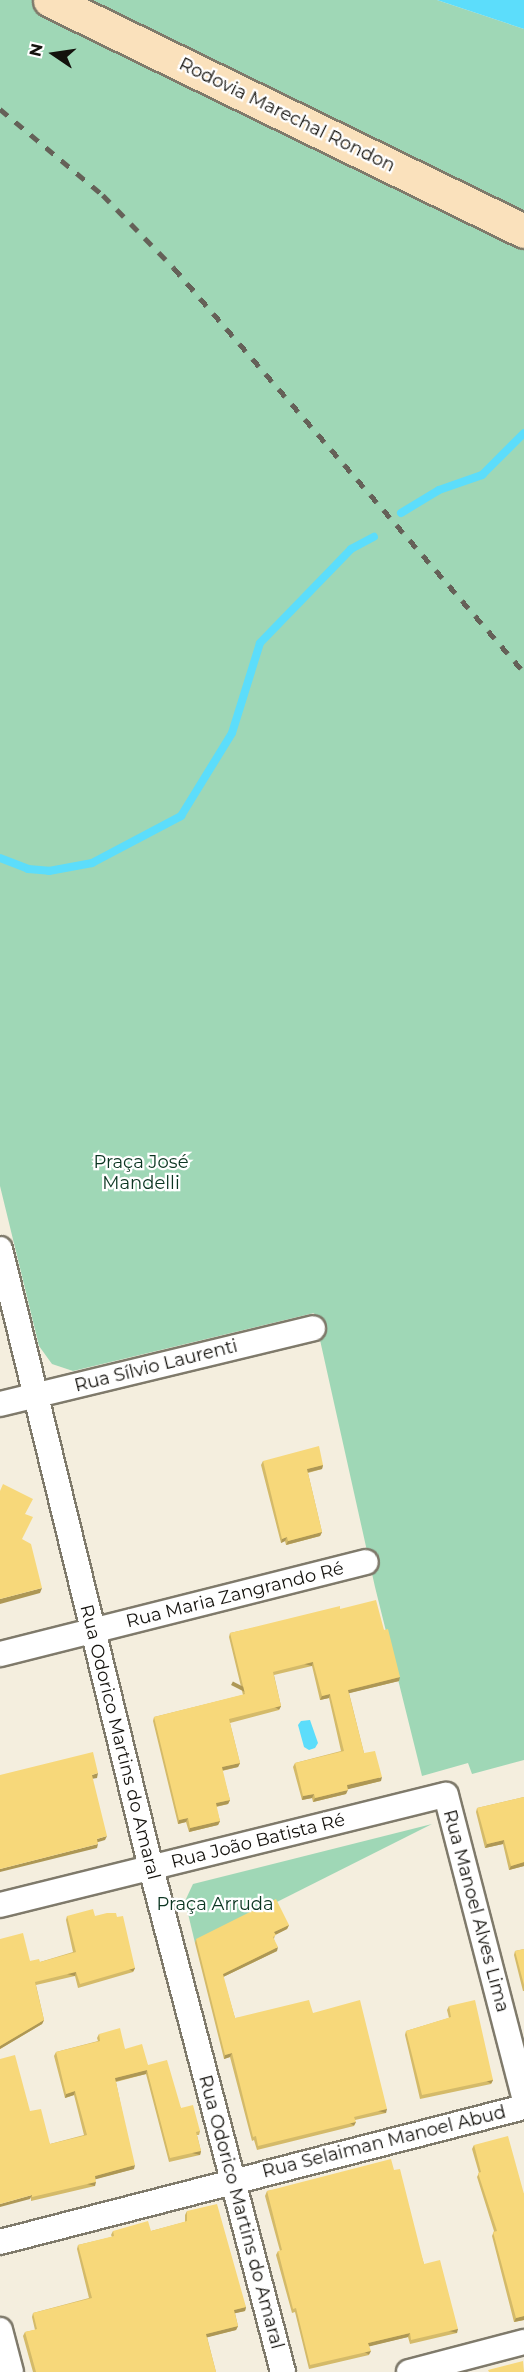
<!DOCTYPE html>
<html>
<head>
<meta charset="utf-8">
<style>
  body { margin:0 }
  #map { position:relative; width:524px; height:2372px; overflow:hidden; background:#f4eede; font-family:Montserrat,sans-serif }
  div>[style] { position:absolute }
  .green>* { inset:0; background:#9fd7b6 }
  .water>* { inset:0; background:#5cddfb }
  .stream>* { height:8px; margin:-4px; padding:0 4px; transform-origin:4px; border-radius:4px; background:#5cddfb }
  .roads { filter:drop-shadow(2px 0 #7f7a6b) drop-shadow(-2px 0 #7f7a6b) drop-shadow(0 2px #7f7a6b) drop-shadow(0 -2px #7f7a6b) }
  .street>* { height:24px; margin:-12px; padding:0 12px; transform-origin:12px; border-radius:12px; background:#fff }
  .primary>* { height:33px; margin:-16.5px; padding:0 16.5px; transform-origin:16.5px; border-radius:16.5px; background:#fae1bc }
  .rail>* { height:4.5px; margin-top:-2.25px; transform-origin:0; background:repeating-linear-gradient(90deg,#656158 0 10px,transparent 0 20px) }
  .wall>* { inset:0; background:#d4ba69 }
  .shaded-wall>* { inset:0; background:#ad9755; transform-origin:0 0 }
  .building>* { inset:0; background:#f7d87a }
  span { translate:-50% -50%; white-space:nowrap; text-align:center; line-height:1.15; -webkit-text-stroke:4.5px #fff; paint-order:stroke }
  .street-label { font-size:18px; color:#14120d }
  .park-label { font-size:18px; color:#0b3521 }
  .north { position:absolute; left:24px; top:24px; width:60px; height:60px; -webkit-text-stroke:4px #fff; paint-order:stroke; rotate:283deg; font-size:16px; font-weight:700; line-height:24px; text-align:center; color:#14120d }
  .north::after { content:''; display:block; margin:auto; width:21px; height:27px; background:#14120d; clip-path:polygon(50% 0,100% 100%,50% 72%,0 100%) }
</style>
</head>
<body>
<div id="map">
  <div class="green">
    <div style="clip-path:polygon(0 0,437px 0,524px 29px,524px 1760px,472px 1774px,468px 1763px,422px 1776px,375px 1587px,314px 1313px,73px 1371px,52px 1364px,39px 1346px,0 1186px)"></div>
    <div style="clip-path:polygon(432px 1824px,195px 1943px,185px 1901px,193px 1884px)"></div>
  </div>
  <div class="water">
    <div style="clip-path:polygon(437px 0,524px 0,524px 29px)"></div>
    <div style="clip-path:polygon(310px 1720px,318px 1743px,315px 1748px,309px 1750px,304px 1747px,298px 1725px,301px 1721px)"></div>
  </div>
  <div class="stream">
    <div style="left:401px;top:513px;width:44px;rotate:-31.2deg"></div>
    <div style="left:439px;top:490px;width:46px;rotate:-19.2deg"></div>
    <div style="left:482px;top:475px;width:59px;rotate:-45deg"></div>
    <div style="left:0;top:858px;width:30px;rotate:21deg"></div>
    <div style="left:28px;top:869px;width:21px;rotate:5deg"></div>
    <div style="left:49px;top:871px;width:44px;rotate:-10.5deg"></div>
    <div style="left:92px;top:863px;width:101px;rotate:-27.8deg"></div>
    <div style="left:181px;top:816px;width:97px;rotate:-58.4deg"></div>
    <div style="left:232px;top:733px;width:94px;rotate:-72.7deg"></div>
    <div style="left:260px;top:643px;width:131px;rotate:-45.9deg"></div>
    <div style="left:351px;top:549px;width:26px;rotate:-28deg"></div>
  </div>
  <div class="roads">
    <div class="street">
      <div style="left:0;top:1249px;width:637px;rotate:76.29deg"></div>
      <div style="left:151px;top:1868px;width:521px;rotate:75.32deg"></div>
      <div style="left:0;top:1404px;width:322px;rotate:-13.6deg"></div>
      <div style="left:0;top:1654px;width:377px;rotate:-14.1deg"></div>
      <div style="left:0;top:1905px;width:459px;rotate:-13.9deg"></div>
      <div style="left:446px;top:1795px;width:311px;rotate:75.5deg"></div>
      <div style="left:0;top:2242px;width:541px;rotate:-14.45deg"></div>
      <div style="left:0;top:2330px;width:43px;rotate:75.3deg"></div>
      <div style="left:409px;top:2372px;width:119px;rotate:-14.6deg"></div>
    </div>
    <div class="primary">
      <div style="left:50px;top:0;width:527px;rotate:25.98deg"></div>
    </div>
  </div>
  <div class="rail">
    <div style="left:0;top:109px;width:134px;rotate:39.9deg"></div>
    <div style="left:103px;top:195px;width:102px;rotate:45.8deg"></div>
    <div style="left:174px;top:268px;width:535px;rotate:49.1deg"></div>
  </div>
  <div class="wall">
    <div style="clip-path:polygon(263px 1461px,323px 1465px,322px 1469px,308px 1473px,322px 1532px,320px 1536px,286px 1545px,285px 1541px,281px 1543px,261px 1465px)"></div>
    <div style="clip-path:polygon(340px 1609px,384px 1630px,399px 1681px,349px 1693px,364px 1753px,381px 1781px,347px 1789px,346px 1794px,313px 1802px,312px 1798px,302px 1800px,293px 1767px,295px 1763px,341px 1751px,329px 1698px,320px 1700px,312px 1666px,274px 1675px,281px 1706px,279px 1710px,230px 1723px,240px 1763px,238px 1767px,222px 1771px,230px 1800px,228px 1804px,216px 1807px,220px 1821px,218px 1825px,189px 1832px,186px 1822px,178px 1824px,153px 1721px,154px 1717px,243px 1695px,229px 1637px,230px 1633px)"></div>
    <div style="clip-path:polygon(524px 1797px,524px 1866px,509px 1870px,503px 1844px,485px 1848px,476px 1812px,477px 1808px)"></div>
    <div style="clip-path:polygon(67px 1916px,95px 1916px,135px 1968px,133px 1972px,78px 1988px,75px 1976px,36px 1985px,44px 2020px,42px 2024px,0 2049px,0 1939px,30px 1961px,40px 1962px,73px 1952px,66px 1920px)"></div>
    <div style="clip-path:polygon(289px 1925px,287px 1929px,275px 1935px,274px 1939px,277px 1951px,223px 1977px,235px 2018px,313px 2013px,386px 2113px,355px 2120px,354px 2126px,257px 2150px,254px 2140px,252px 2141px,230px 2057px,224px 2059px,195px 1943px,196px 1939px)"></div>
    <div style="clip-path:polygon(524px 1949px,524px 1991px,523px 1991px,514px 1955px,515px 1951px)"></div>
    <div style="clip-path:polygon(449px 2006px,493px 2080px,491px 2084px,420px 2099px,405px 2035px,406px 2031px,449px 2018px,447px 2010px)"></div>
    <div style="clip-path:polygon(99px 2034px,125px 2049px,148px 2065px,181px 2108px,200px 2131px,199px 2135px,197px 2135px,201px 2151px,200px 2155px,169px 2162px,146px 2074px,116px 2082px,134px 2169px,95px 2179px,95px 2186px,31px 2201px,30px 2111px,50px 2144px,84px 2135px,74px 2095px,65px 2098px,54px 2056px,56px 2052px,98px 2041px,97px 2038px)"></div>
    <div style="clip-path:polygon(474px 2145px,524px 2194px,524px 2320px,514px 2322px,492px 2236px,494px 2231px,477px 2177px,479px 2173px,472px 2149px)"></div>
    <div style="clip-path:polygon(394px 2170px,424px 2264px,457px 2333px,410px 2344px,408px 2337px,369px 2346px,369px 2355px,309px 2369px,295px 2312px,292px 2313px,276px 2255px,278px 2251px,280px 2251px,265px 2196px,267px 2191px)"></div>
    <div style="clip-path:polygon(187px 2211px,246px 2307px,245px 2311px,235px 2313px,238px 2326px,236px 2330px,207px 2337px,216px 2372px,33px 2372px,23px 2336px,25px 2332px,35px 2330px,32px 2317px,33px 2313px,89px 2298px,77px 2249px,78px 2245px,112px 2237px,111px 2235px,113px 2231px,151px 2231px,185px 2222px,185px 2215px)"></div>
  </div>
  <div class="shaded-wall">
    <div style="clip-path:polygon(323px 1465px,322px 1469px,305px 1473px,307px 1469px)"></div>
    <div style="clip-path:polygon(322px 1532px,320px 1536px,286px 1545px,288px 1541px)"></div>
    <div style="clip-path:polygon(287px 1537px,285px 1541px,281px 1543px,282px 1539px)"></div>
    <div style="clip-path:polygon(42px 1588px,40px 1593px,0 1604px,0 1599px)"></div>
    <div style="left:313px;top:1662px;width:4px;height:41px;rotate:104deg"></div>
    <div style="clip-path:polygon(400px 1677px,399px 1681px,346px 1694px,348px 1690px)"></div>
    <div style="clip-path:polygon(330px 1694px,329px 1698px,320px 1700px,322px 1696px)"></div>
    <div style="left:281px;top:1706px;width:4px;height:54px;rotate:117deg"></div>
    <div style="clip-path:polygon(240px 1763px,238px 1767px,220px 1771px,222px 1767px)"></div>
    <div style="clip-path:polygon(98px 1773px,97px 1778px,91px 1779px,92px 1775px)"></div>
    <div style="clip-path:polygon(382px 1777px,381px 1781px,345px 1790px,347px 1785px)"></div>
    <div style="clip-path:polygon(348px 1790px,346px 1794px,313px 1802px,315px 1798px)"></div>
    <div style="clip-path:polygon(314px 1794px,312px 1798px,302px 1800px,303px 1796px)"></div>
    <div style="clip-path:polygon(230px 1800px,228px 1804px,214px 1807px,216px 1803px)"></div>
    <div style="clip-path:polygon(188px 1818px,186px 1822px,178px 1824px,179px 1820px)"></div>
    <div style="clip-path:polygon(220px 1821px,218px 1825px,189px 1832px,190px 1828px)"></div>
    <div style="clip-path:polygon(107px 1836px,105px 1840px,95px 1843px,97px 1839px)"></div>
    <div style="clip-path:polygon(504px 1840px,503px 1844px,485px 1848px,487px 1844px)"></div>
    <div style="clip-path:polygon(98px 1844px,97px 1848px,0 1872px,0 1869px)"></div>
    <div style="clip-path:polygon(524px 1862px,524px 1866px,509px 1870px,511px 1866px)"></div>
    <div style="clip-path:polygon(289px 1925px,287px 1929px,273px 1936px,274px 1932px)"></div>
    <div style="clip-path:polygon(278px 1947px,277px 1951px,221px 1978px,223px 1974px)"></div>
    <div style="left:135px;top:1968px;width:4px;height:57px;rotate:117deg"></div>
    <div style="left:76px;top:1972px;width:4px;height:42px;rotate:104deg"></div>
    <div style="clip-path:polygon(44px 2020px,42px 2024px,0 2049px,0 2046px)"></div>
    <div style="clip-path:polygon(232px 2053px,230px 2057px,224px 2059px,225px 2055px)"></div>
    <div style="clip-path:polygon(147px 2070px,146px 2074px,113px 2082px,115px 2078px)"></div>
    <div style="left:493px;top:2080px;width:4px;height:73px;rotate:117deg"></div>
    <div style="clip-path:polygon(75px 2091px,74px 2095px,65px 2098px,66px 2094px)"></div>
    <div style="left:387px;top:2109px;width:4px;height:34px;rotate:104deg"></div>
    <div style="left:356px;top:2122px;width:4px;height:101px;rotate:117deg"></div>
    <div style="left:201px;top:2151px;width:4px;height:32px;rotate:104deg"></div>
    <div style="clip-path:polygon(135px 2165px,134px 2169px,93px 2180px,95px 2176px)"></div>
    <div style="left:96px;top:2182px;width:4px;height:66px;rotate:104deg"></div>
    <div style="clip-path:polygon(32px 2195px,30px 2199px,0 2207px,0 2204px)"></div>
    <div style="clip-path:polygon(246px 2307px,245px 2311px,232px 2314px,234px 2310px)"></div>
    <div style="clip-path:polygon(524px 2316px,524px 2320px,514px 2322px,516px 2318px)"></div>
    <div style="clip-path:polygon(238px 2326px,236px 2330px,205px 2338px,206px 2334px)"></div>
    <div style="left:458px;top:2329px;width:4px;height:48px;rotate:104deg"></div>
    <div style="clip-path:polygon(410px 2333px,408px 2337px,367px 2347px,368px 2343px)"></div>
    <div style="left:371px;top:2351px;width:4px;height:63px;rotate:117deg"></div>
  </div>
  <div class="building">
    <div style="clip-path:polygon(319px 1446px,323px 1465px,307px 1469px,322px 1532px,288px 1541px,287px 1537px,282px 1539px,263px 1461px)"></div>
    <div style="clip-path:polygon(3px 1484px,33px 1499px,25px 1514px,33px 1517px,22px 1539px,31px 1544px,42px 1588px,0 1599px,0 1491px)"></div>
    <div style="clip-path:polygon(376px 1600px,384px 1630px,388px 1629px,400px 1677px,348px 1690px,364px 1753px,375px 1751px,382px 1777px,347px 1785px,348px 1790px,315px 1798px,314px 1794px,303px 1796px,295px 1763px,344px 1751px,330px 1694px,322px 1696px,313px 1662px,273px 1672px,281px 1706px,229px 1719px,240px 1763px,222px 1767px,230px 1800px,216px 1803px,220px 1821px,190px 1828px,188px 1818px,179px 1820px,154px 1717px,245px 1694px,230px 1633px,340px 1606px,340px 1609px)"></div>
    <div style="clip-path:polygon(93px 1752px,98px 1773px,92px 1775px,107px 1836px,97px 1839px,98px 1844px,0 1869px,0 1775px)"></div>
    <div style="clip-path:polygon(524px 1797px,524px 1862px,511px 1866px,504px 1840px,487px 1844px,477px 1808px)"></div>
    <div style="clip-path:polygon(276px 1899px,289px 1925px,274px 1932px,276px 1935px,273px 1937px,278px 1947px,223px 1974px,235px 2018px,309px 2000px,313px 2013px,360px 2000px,387px 2109px,354px 2117px,356px 2122px,258px 2146px,256px 2136px,253px 2137px,232px 2053px,225px 2055px,196px 1939px)"></div>
    <div style="clip-path:polygon(93px 1909px,95px 1916px,107px 1913px,116px 1913px,117px 1917px,123px 1916px,135px 1968px,80px 1984px,76px 1972px,35px 1982px,44px 2020px,0 2046px,0 1939px,23px 1933px,30px 1961px,39px 1959px,40px 1962px,76px 1952px,67px 1916px)"></div>
    <div style="clip-path:polygon(524px 1949px,524px 1985px,515px 1951px)"></div>
    <div style="clip-path:polygon(475px 2000px,493px 2080px,422px 2095px,406px 2031px,451px 2017px,449px 2006px)"></div>
    <div style="clip-path:polygon(120px 2028px,125px 2049px,142px 2044px,148px 2065px,167px 2060px,181px 2108px,193px 2105px,200px 2131px,196px 2132px,201px 2151px,170px 2158px,147px 2070px,115px 2078px,135px 2165px,95px 2176px,96px 2182px,32px 2197px,32px 2195px,0 2204px,0 2059px,15px 2055px,30px 2111px,41px 2109px,50px 2144px,87px 2135px,75px 2091px,66px 2094px,56px 2052px,100px 2041px,99px 2034px)"></div>
    <div style="clip-path:polygon(508px 2136px,524px 2194px,524px 2316px,516px 2318px,493px 2232px,497px 2231px,478px 2173px,481px 2172px,474px 2145px)"></div>
    <div style="clip-path:polygon(391px 2159px,394px 2170px,400px 2169px,424px 2264px,440px 2260px,458px 2329px,411px 2340px,410px 2333px,368px 2343px,371px 2351px,310px 2365px,296px 2308px,293px 2309px,278px 2251px,282px 2250px,267px 2191px)"></div>
    <div style="clip-path:polygon(217px 2204px,246px 2307px,234px 2310px,238px 2326px,206px 2334px,216px 2372px,36px 2372px,25px 2332px,37px 2329px,33px 2313px,92px 2298px,78px 2245px,114px 2236px,113px 2231px,148px 2221px,151px 2231px,187px 2221px,187px 2211px)"></div>
    <div style="clip-path:polygon(523px 2361px,524px 2372px,489px 2372px,488px 2370px)"></div>
  </div>
  <div class="street-label">
    <span style="left:287px;top:115px;rotate:26deg">Rodovia Marechal Rondon</span>
    <span style="left:156px;top:1366px;rotate:-14deg">Rua Sílvio Laurenti</span>
    <span style="left:235px;top:1595px;rotate:-14deg">Rua Maria Zangrando Ré</span>
    <span style="left:120px;top:1742px;rotate:76deg">Rua Odorico Martins do Amaral</span>
    <span style="left:258px;top:1841px;rotate:-14deg">Rua João Batista Ré</span>
    <span style="left:476px;top:1911px;rotate:75deg">Rua Manoel Alves Lima</span>
    <span style="left:384px;top:2142px;rotate:-14deg">Rua Selaiman Manoel Abud</span>
    <span style="left:241px;top:2212px;rotate:75deg">Rua Odorico Martins do Amaral</span>
  </div>
  <div class="park-label">
    <span style="left:141px;top:1173px">Praça José<br>Mandelli</span>
    <span style="left:215px;top:1904px">Praça Arruda</span>
  </div>
  <div class="north">N</div>
</div>
</body>
</html>
